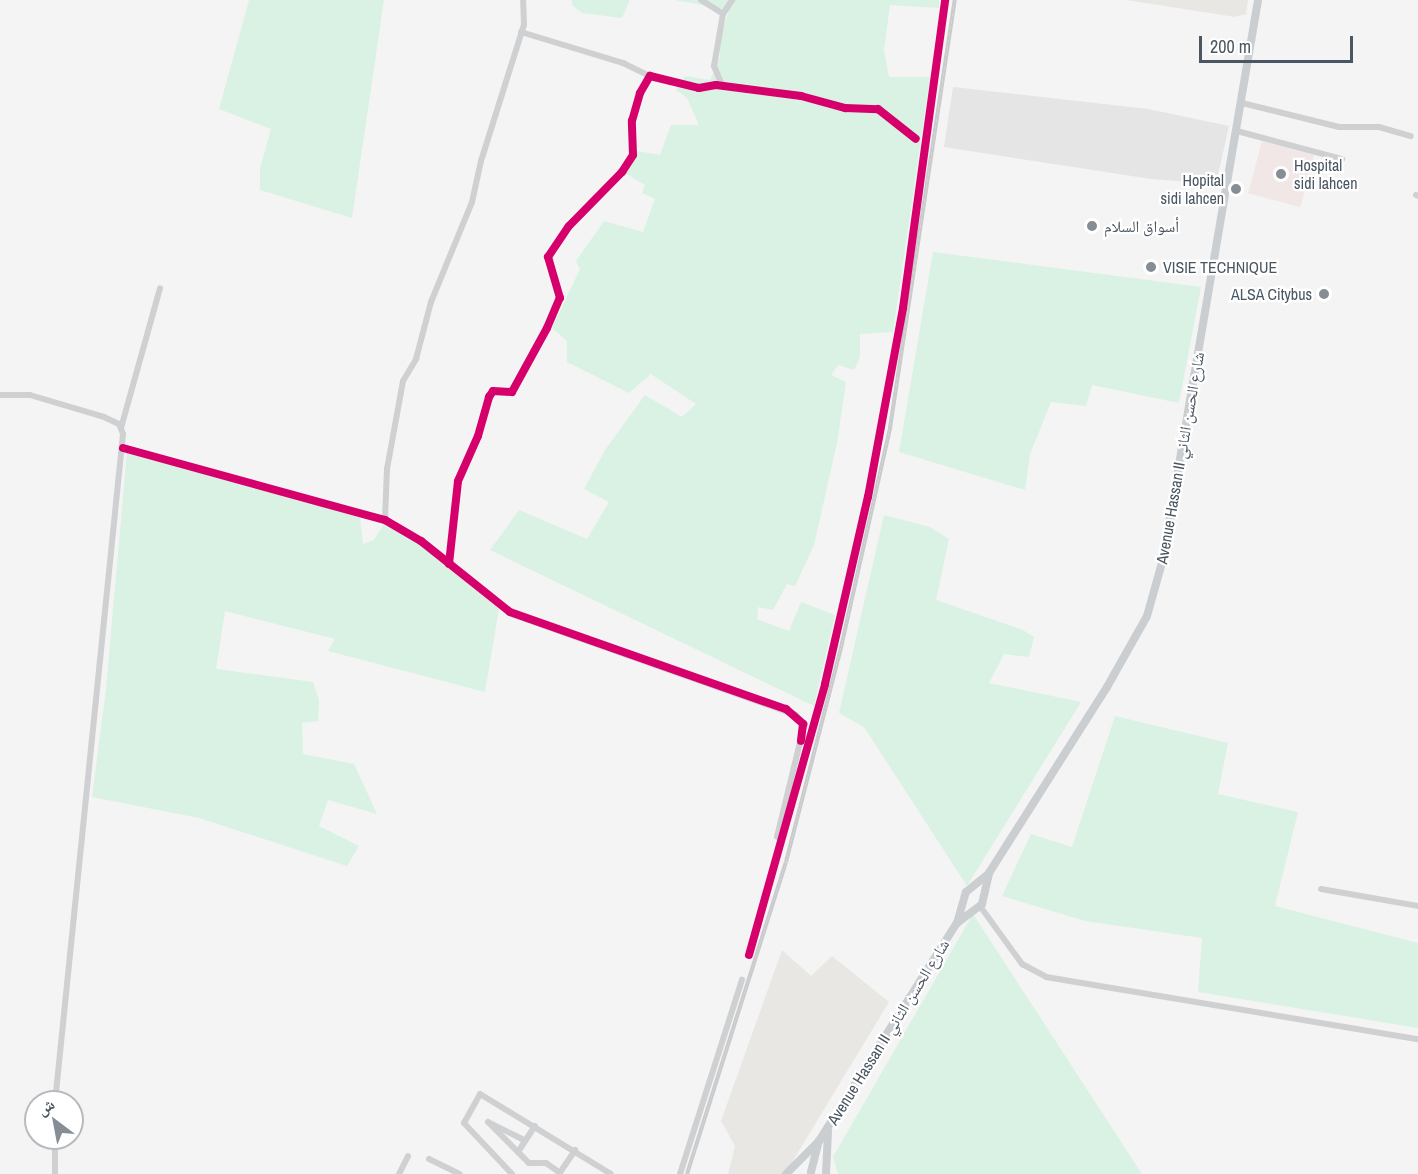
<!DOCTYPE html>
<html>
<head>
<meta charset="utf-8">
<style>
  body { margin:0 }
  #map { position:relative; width:1418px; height:1174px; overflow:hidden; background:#f4f4f4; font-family:"Archivo Narrow","Noto Naskh Arabic",sans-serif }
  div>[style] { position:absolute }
  .commercial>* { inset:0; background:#e8e7e3 }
  .education>* { inset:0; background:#e6e5e6 }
  .medical>* { inset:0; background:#f1e7e6; transform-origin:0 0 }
  .green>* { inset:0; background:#d9f2e3 }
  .minor>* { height:6px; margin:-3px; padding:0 3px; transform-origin:3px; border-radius:3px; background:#ced0d2 }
  .major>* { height:8px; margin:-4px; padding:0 4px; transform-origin:4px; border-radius:4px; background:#caced1 }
  .rail>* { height:4px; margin-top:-2px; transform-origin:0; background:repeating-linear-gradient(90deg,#fff 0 4.5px,#c9cacc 0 9px); box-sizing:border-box; border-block:2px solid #c9cacc }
  .cycleway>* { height:8px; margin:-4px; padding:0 4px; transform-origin:4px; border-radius:4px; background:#d6006c }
  .dots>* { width:16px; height:16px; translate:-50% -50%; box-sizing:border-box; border:3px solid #fff; border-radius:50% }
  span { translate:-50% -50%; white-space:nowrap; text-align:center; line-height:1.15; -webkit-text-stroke:4.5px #fff; paint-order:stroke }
  .poi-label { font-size:16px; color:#4a5661 }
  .left { translate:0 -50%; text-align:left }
  .right { translate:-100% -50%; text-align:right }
  .street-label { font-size:16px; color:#4a5661 }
  .north { position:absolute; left:24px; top:1090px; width:60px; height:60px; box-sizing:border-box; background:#fff; border:2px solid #b7bbc0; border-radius:50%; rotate:328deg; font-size:16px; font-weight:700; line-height:24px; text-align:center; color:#4a5661 }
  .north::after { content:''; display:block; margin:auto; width:21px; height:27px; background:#868d94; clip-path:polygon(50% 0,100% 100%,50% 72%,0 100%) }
  .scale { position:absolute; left:1199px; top:36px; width:154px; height:27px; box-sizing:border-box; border:3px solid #4a5661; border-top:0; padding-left:8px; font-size:18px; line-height:21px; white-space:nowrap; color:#4a5661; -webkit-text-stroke:4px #fff; paint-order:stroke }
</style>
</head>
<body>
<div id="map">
  <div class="commercial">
    <div style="clip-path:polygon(1126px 0,1248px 0,1246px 14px,1235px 17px)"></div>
    <div style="clip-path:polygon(782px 950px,811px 976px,832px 956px,889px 1002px,785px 1174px,728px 1174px,735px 1146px,721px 1121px)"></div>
  </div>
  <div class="education">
    <div style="clip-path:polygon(953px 87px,1148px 109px,1229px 126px,1216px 184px,1151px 179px,944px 147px)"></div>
  </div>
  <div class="medical">
    <div style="left:1262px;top:141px;width:54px;height:54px;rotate:15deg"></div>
  </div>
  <div class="green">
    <div style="clip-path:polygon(249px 0,384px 0,352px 218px,260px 190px,260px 168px,271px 129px,219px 109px)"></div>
    <div style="clip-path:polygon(572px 0,630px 0,622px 18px,582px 13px,572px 5px)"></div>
    <div style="clip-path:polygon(675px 0,939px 0,939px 8px,890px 5px,884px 50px,889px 77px,930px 77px,893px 332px,860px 334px,860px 357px,854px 370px,838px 365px,831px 375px,846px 382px,837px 443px,814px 545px,795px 586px,787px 584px,773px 610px,758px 607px,757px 619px,789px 631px,801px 602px,835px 615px,814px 706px,490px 550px,519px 510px,587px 539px,609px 502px,584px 489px,605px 450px,645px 395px,682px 417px,696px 404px,651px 374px,629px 393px,567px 362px,567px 341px,552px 328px,580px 269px,576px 261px,604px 221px,643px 232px,655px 199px,642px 193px,645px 185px,625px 173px,638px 151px,660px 155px,671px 125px,699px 125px,687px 98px,676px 90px,685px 76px,710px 80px,720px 57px,719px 43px,729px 10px)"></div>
    <div style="clip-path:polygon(933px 252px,1201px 287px,1179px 403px,1092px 385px,1086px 406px,1051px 402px,1030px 454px,1025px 490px,899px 452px)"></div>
    <div style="clip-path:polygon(127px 451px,360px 517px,363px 544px,374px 540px,385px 522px,428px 550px,499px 609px,485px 692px,328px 651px,335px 639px,225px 611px,216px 669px,313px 682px,319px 700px,318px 721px,302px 723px,303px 754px,354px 764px,377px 814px,328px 800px,319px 826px,359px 846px,347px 866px,199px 818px,92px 797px,106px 689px)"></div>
    <div style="clip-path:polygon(884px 515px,930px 527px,949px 539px,936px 600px,1023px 630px,1034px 637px,1029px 657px,1004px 654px,989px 683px,1081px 702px,967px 886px,864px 727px,839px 713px)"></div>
    <div style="clip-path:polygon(1115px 716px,1228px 743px,1218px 794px,1298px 812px,1275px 906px,1418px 943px,1418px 1028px,1198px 992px,1202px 938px,1085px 921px,1002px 896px,1031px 834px,1072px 847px)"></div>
    <div style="clip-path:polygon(973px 914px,1142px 1174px,838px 1174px,833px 1157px)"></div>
  </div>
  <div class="minor">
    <div style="left:701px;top:0;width:26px;rotate:32deg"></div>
    <div style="left:723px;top:14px;width:53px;rotate:99.8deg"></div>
    <div style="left:714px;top:66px;width:21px;rotate:67deg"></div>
    <div style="left:723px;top:14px;width:17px;rotate:-57deg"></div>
    <div style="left:521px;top:32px;width:107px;rotate:16.9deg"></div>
    <div style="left:623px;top:63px;width:30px;rotate:26deg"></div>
    <div style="left:1242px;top:103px;width:100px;rotate:13.9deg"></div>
    <div style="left:1339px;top:127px;width:40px"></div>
    <div style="left:1379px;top:127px;width:33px;rotate:16deg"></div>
    <div style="left:1237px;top:131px;width:109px;rotate:14.9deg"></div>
    <div style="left:1416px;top:195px;width:2px;rotate:27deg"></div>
    <div style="left:0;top:395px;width:30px"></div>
    <div style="left:30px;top:395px;width:77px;rotate:16.6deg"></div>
    <div style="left:104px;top:417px;width:17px;rotate:25deg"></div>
    <div style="left:119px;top:424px;width:11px;rotate:68deg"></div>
    <div style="left:123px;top:434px;width:671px;rotate:95.81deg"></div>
    <div style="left:121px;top:428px;width:145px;rotate:-74.4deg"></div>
    <div style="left:123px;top:448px;width:272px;rotate:15.4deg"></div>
    <div style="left:385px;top:520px;width:42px;rotate:30.3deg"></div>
    <div style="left:421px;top:541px;width:119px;rotate:38.5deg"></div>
    <div style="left:514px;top:615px;width:299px;rotate:19.5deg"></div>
    <div style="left:796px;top:715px;width:14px;rotate:54deg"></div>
    <div style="left:804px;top:726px;width:114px;rotate:103.7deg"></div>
    <div style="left:385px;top:520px;width:51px;rotate:-87.8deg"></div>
    <div style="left:387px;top:469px;width:89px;rotate:-79.7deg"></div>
    <div style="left:403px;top:381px;width:26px;rotate:-59deg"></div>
    <div style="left:416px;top:359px;width:59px;rotate:-75.3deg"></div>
    <div style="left:431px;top:302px;width:108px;rotate:-67.7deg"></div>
    <div style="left:472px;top:202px;width:42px;rotate:-77.6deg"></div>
    <div style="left:481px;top:161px;width:143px;rotate:-72.5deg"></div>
    <div style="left:524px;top:25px;width:25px;rotate:-92deg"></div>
    <div style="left:449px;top:564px;width:83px;rotate:-83.8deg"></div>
    <div style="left:458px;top:481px;width:49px;rotate:-66deg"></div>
    <div style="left:478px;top:436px;width:41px;rotate:-74.2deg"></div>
    <div style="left:489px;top:397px;width:7px;rotate:-56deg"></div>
    <div style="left:493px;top:391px;width:19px;rotate:3deg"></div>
    <div style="left:512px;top:392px;width:73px;rotate:-61.3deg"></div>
    <div style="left:547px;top:328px;width:33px;rotate:-67deg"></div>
    <div style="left:560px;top:298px;width:43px;rotate:-106.3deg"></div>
    <div style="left:548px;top:257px;width:37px;rotate:-56deg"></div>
    <div style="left:569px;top:226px;width:76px;rotate:-45.5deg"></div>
    <div style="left:622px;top:172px;width:20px;rotate:-57deg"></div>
    <div style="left:633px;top:155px;width:34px;rotate:-92deg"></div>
    <div style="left:632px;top:121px;width:29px;rotate:-74deg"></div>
    <div style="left:640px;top:93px;width:20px;rotate:-60deg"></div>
    <div style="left:650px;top:76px;width:50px;rotate:13.8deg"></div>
    <div style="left:699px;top:88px;width:17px;rotate:-10deg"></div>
    <div style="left:716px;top:85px;width:86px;rotate:7.4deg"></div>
    <div style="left:801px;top:96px;width:46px;rotate:15.3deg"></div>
    <div style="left:845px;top:108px;width:33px;rotate:2deg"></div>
    <div style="left:878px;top:109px;width:48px;rotate:38.3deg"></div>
    <div style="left:1321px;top:889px;width:98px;rotate:9.9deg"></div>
    <div style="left:980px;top:906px;width:72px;rotate:54.1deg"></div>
    <div style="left:1022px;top:964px;width:27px;rotate:28deg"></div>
    <div style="left:1046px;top:977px;width:377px;rotate:9.5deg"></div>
    <div style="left:749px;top:955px;width:281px;rotate:-74.3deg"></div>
    <div style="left:825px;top:684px;width:192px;rotate:-77.1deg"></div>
    <div style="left:868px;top:497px;width:192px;rotate:-79.5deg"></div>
    <div style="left:903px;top:308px;width:311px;rotate:-82.2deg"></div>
    <div style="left:55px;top:1138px;width:36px;rotate:90deg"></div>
    <div style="left:524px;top:1140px;width:40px;rotate:-153.4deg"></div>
    <div style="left:488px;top:1122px;width:58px;rotate:45deg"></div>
    <div style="left:529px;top:1163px;width:17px"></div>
    <div style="left:546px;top:1163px;width:16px;rotate:35deg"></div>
    <div style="left:518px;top:1152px;width:31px;rotate:-57deg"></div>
    <div style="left:429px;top:1159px;width:34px;rotate:26deg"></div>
    <div style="left:399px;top:1174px;width:20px;rotate:-63deg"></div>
    <div style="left:512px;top:1174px;width:70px;rotate:-133.3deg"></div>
    <div style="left:464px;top:1123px;width:33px;rotate:-61deg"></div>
    <div style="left:480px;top:1094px;width:153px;rotate:31.4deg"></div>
    <div style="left:559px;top:1174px;width:29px;rotate:-56deg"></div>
    <div style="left:680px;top:1174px;width:204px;rotate:-72.3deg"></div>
  </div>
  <div class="major">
    <div style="left:957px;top:923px;width:32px;rotate:-74deg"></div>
    <div style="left:966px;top:892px;width:28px;rotate:-39deg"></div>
    <div style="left:811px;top:1172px;width:32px;rotate:-76deg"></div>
    <div style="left:786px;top:1174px;width:47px;rotate:-45deg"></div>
    <div style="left:819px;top:1141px;width:258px;rotate:-57.7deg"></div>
    <div style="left:957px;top:923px;width:31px;rotate:-37deg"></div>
    <div style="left:982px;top:904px;width:32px;rotate:-77deg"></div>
    <div style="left:989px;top:873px;width:220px;rotate:-57.6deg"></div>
    <div style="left:1107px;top:687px;width:81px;rotate:-60.6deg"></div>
    <div style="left:1147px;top:616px;width:59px;rotate:-74.3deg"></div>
    <div style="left:1163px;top:559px;width:567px;rotate:-80.35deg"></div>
    <div style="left:826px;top:1174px;width:43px;rotate:-87.3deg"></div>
  </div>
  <div class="rail">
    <div style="left:687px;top:1174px;width:327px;rotate:-72.4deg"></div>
    <div style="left:786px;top:862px;width:217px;rotate:-75.6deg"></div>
    <div style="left:840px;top:652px;width:230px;rotate:-77.4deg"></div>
    <div style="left:890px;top:428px;width:433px;rotate:-81.4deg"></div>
  </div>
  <div class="cycleway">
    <div style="left:123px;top:448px;width:272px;rotate:15.4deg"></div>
    <div style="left:385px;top:520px;width:42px;rotate:30.3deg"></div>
    <div style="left:421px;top:541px;width:114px;rotate:38.6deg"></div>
    <div style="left:510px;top:612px;width:293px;rotate:19.4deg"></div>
    <div style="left:786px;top:709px;width:23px;rotate:41deg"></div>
    <div style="left:803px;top:724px;width:17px;rotate:97deg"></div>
    <div style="left:449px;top:564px;width:83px;rotate:-83.8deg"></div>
    <div style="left:458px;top:481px;width:49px;rotate:-66deg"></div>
    <div style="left:478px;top:436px;width:41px;rotate:-74.2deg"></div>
    <div style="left:489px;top:397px;width:7px;rotate:-56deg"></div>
    <div style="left:493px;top:391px;width:19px;rotate:3deg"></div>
    <div style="left:512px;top:392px;width:73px;rotate:-61.3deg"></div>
    <div style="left:547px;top:328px;width:33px;rotate:-67deg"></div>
    <div style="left:560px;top:298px;width:43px;rotate:-106.3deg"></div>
    <div style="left:548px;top:257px;width:37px;rotate:-56deg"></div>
    <div style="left:569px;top:226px;width:76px;rotate:-45.5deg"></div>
    <div style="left:622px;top:172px;width:20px;rotate:-57deg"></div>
    <div style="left:633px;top:155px;width:34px;rotate:-92deg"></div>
    <div style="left:632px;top:121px;width:29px;rotate:-74deg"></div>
    <div style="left:640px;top:93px;width:20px;rotate:-60deg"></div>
    <div style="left:650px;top:76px;width:50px;rotate:13.8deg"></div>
    <div style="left:699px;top:88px;width:17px;rotate:-10deg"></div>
    <div style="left:716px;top:85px;width:86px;rotate:7.4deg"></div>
    <div style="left:801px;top:96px;width:46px;rotate:15.3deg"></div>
    <div style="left:845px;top:108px;width:33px;rotate:2deg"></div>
    <div style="left:878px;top:109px;width:48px;rotate:38.3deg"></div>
    <div style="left:749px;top:955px;width:281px;rotate:-74.3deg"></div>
    <div style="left:825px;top:684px;width:192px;rotate:-77.1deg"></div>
    <div style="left:868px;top:497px;width:192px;rotate:-79.5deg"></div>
    <div style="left:903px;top:308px;width:311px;rotate:-82.2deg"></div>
  </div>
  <div class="dots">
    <div style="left:1281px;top:174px;background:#868d94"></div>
    <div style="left:1236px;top:189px;background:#868d94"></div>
    <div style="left:1092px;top:226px;background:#868d94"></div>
    <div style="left:1151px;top:267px;background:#868d94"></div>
    <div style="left:1324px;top:294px;background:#868d94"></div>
  </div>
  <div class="poi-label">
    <span class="left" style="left:1294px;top:174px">Hospital<br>sidi lahcen</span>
    <span class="right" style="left:1224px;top:189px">Hopital<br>sidi lahcen</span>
    <span class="left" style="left:1104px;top:226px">أسواق السلام</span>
    <span class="left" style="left:1163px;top:267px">VISIE TECHNIQUE</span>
    <span class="right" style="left:1312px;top:294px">ALSA Citybus</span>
  </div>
  <div class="street-label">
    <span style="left:1180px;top:458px;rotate:-80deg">Avenue Hassan II شارع الحسن الثاني</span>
    <span style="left:888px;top:1032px;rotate:-58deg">Avenue Hassan II شارع الحسن الثاني</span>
  </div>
  <div class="north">ش</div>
  <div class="scale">200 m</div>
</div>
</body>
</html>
